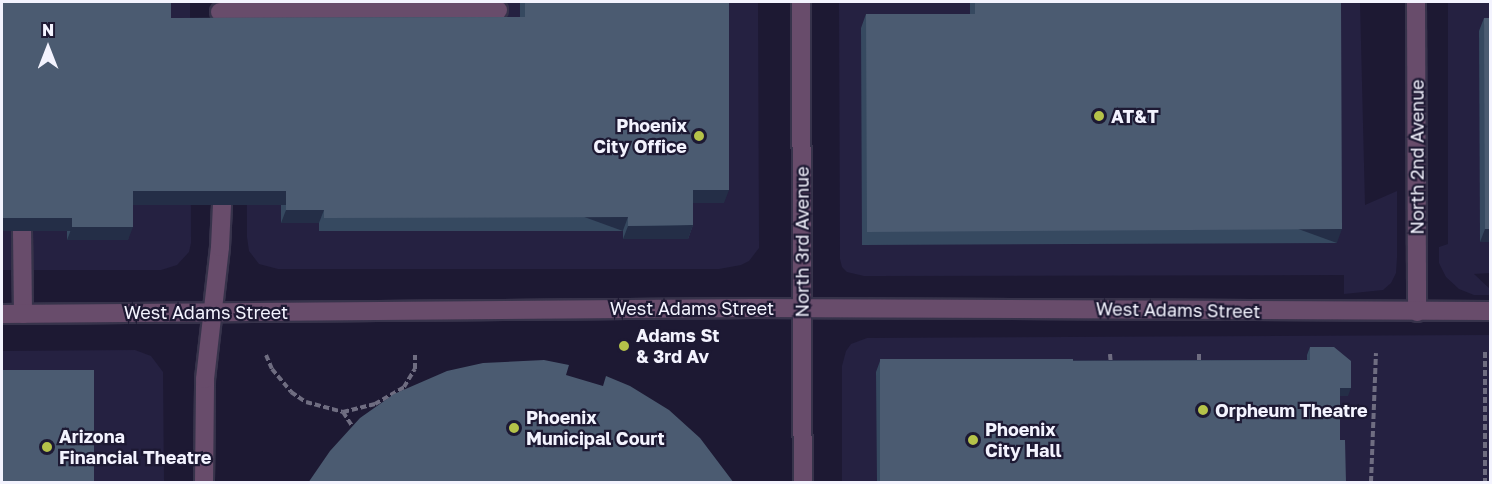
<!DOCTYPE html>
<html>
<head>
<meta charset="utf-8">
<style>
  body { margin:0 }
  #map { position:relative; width:1492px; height:484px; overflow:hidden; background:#1d1933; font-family:"Golos Text",sans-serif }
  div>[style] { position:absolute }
  .built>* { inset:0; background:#252141 }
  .path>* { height:4px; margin-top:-2px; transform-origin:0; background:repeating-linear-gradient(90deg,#6f6d81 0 6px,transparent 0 9px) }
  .roads { filter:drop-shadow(2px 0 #37334b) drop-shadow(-2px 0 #37334b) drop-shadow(0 2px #37334b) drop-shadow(0 -2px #37334b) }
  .minor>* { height:18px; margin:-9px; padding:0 9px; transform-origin:9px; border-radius:9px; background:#684c6b }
  .wall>* { inset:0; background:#364960 }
  .shaded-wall>* { inset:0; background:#242e47; transform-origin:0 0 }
  .building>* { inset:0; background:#4b5b71; transform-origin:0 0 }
  .dots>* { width:16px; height:16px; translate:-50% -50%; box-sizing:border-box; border:3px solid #1d1933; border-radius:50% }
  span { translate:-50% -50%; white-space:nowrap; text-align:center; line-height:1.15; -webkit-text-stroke:4.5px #1d1933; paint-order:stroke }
  .poi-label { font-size:18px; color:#f3f3fe; font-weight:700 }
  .left { translate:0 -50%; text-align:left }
  .right { translate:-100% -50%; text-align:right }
  .street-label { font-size:18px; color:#f3f3fe }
  .frame { position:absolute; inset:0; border:3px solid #f3f3fe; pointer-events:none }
  .north { position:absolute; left:18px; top:18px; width:60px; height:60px; -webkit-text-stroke:4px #1d1933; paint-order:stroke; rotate:0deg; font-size:16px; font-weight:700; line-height:24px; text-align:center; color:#f3f3fe }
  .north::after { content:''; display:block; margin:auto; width:21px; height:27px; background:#f3f3fe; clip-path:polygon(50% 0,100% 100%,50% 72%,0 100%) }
</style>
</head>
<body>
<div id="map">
  <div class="built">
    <div style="clip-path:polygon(2px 2px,190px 2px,191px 243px,189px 252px,177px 265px,161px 270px,2px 270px)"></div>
    <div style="clip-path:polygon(246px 2px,758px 2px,759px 248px,749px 261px,741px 265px,719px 269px,278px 269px,259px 264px,249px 251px,247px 237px)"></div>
    <div style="clip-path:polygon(839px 2px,1360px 2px,1365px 205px,1397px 191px,1397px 258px,1396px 273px,1391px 283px,1383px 290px,1344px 294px,1344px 275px,864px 276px,847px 272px,842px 267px,840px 259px)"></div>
    <div style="clip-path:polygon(1448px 2px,1490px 2px,1490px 273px,1474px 274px,1490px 289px,1490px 295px,1474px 295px,1459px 289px,1446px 277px,1439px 263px,1439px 247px,1448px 244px)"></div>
    <div style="clip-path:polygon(1490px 335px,1490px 482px,842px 482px,842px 366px,846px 351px,851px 344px,867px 338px)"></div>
    <div style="clip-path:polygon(135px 350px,151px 356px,163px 372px,164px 482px,2px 482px,2px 351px)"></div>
  </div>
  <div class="path">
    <div style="left:1485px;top:352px;width:130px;rotate:90deg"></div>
    <div style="left:1110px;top:354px;width:11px;rotate:85deg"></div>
    <div style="left:1199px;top:354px;width:11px;rotate:90deg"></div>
    <div style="left:266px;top:355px;width:15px;rotate:67deg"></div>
    <div style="left:272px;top:369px;width:30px;rotate:50deg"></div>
    <div style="left:291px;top:392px;width:18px;rotate:34deg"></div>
    <div style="left:306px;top:402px;width:38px;rotate:15deg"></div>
    <div style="left:343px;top:412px;width:33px;rotate:-14deg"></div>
    <div style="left:375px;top:404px;width:34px;rotate:-30deg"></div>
    <div style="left:404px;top:387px;width:21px;rotate:-59deg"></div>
    <div style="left:415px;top:369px;width:14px;rotate:-90deg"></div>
    <div style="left:343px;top:412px;width:20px;rotate:57deg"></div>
    <div style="left:1371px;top:482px;width:129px;rotate:-87.8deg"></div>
  </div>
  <div class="roads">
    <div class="minor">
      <div style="left:801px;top:2px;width:480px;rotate:89.8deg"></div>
      <div style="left:1416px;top:2px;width:310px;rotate:89.8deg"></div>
      <div style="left:220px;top:12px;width:278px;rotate:-0.4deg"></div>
      <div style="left:22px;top:231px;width:83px;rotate:89.3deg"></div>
      <div style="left:2px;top:314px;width:751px;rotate:-0.46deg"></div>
      <div style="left:753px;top:308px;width:737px;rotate:0.23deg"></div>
      <div style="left:204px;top:482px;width:103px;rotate:-89.4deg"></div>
      <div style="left:205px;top:379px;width:133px;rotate:-83.5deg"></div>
      <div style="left:220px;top:247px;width:43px;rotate:-87.3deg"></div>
    </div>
  </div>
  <div class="wall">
    <div style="clip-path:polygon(520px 2px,729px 2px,724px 203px,693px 203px,693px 225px,688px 239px,623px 239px,623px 231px,319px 231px,319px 223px,281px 223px,281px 204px,133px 204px,128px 240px,67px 240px,67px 231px,2px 231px,171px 18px,520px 17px)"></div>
    <div style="clip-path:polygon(970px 2px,1341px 2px,1337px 243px,862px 245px,861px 28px,866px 14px,970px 14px)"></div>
    <div style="clip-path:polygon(1484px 18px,1491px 242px,1480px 242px,1479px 31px)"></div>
    <div style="clip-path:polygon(1310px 347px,1348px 396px,1340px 396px,1340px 440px,1346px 483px,877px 483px,876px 372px,880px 361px,1307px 360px,1307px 355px)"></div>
  </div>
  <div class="shaded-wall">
    <div style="clip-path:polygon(693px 190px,729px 190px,724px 203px,688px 203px)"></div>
    <div style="left:133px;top:191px;width:153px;height:14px"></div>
    <div style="clip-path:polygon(286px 210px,324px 210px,319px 223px,281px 223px)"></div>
    <div style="left:628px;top:217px;width:15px;height:304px;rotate:110deg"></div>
    <div style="left:2px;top:218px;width:70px;height:13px"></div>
    <div style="clip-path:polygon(693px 225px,688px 239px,623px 239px,628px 226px)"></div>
    <div style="clip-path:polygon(72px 227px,133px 227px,128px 240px,67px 240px)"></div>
    <div style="left:1342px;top:229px;width:15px;height:475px;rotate:110deg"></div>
    <div style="clip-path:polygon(1485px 229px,1491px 229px,1491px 242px,1480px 242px)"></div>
    <div style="clip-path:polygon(1340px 388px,1351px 388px,1348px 396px,1337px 396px)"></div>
  </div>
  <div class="building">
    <div style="clip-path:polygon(2px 2px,171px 2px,171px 18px,525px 17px,525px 2px,729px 2px,729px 190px,693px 190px,693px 225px,628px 226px,628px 217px,324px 218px,324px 210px,286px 210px,286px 191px,133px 191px,133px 227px,72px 227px,72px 218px,2px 218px)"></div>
    <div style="clip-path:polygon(975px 2px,1341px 2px,1342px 229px,867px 232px,866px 14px,975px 14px)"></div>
    <div style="clip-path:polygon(1484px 18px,1491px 18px,1491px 229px,1485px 229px)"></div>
    <div style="clip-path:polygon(1310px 347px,1334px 347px,1351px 361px,1351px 388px,1340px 388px,1340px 440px,1345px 440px,1346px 483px,1073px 483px,1073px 361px,1310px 360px)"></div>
    <div style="left:1073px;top:359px;width:124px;height:193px;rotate:90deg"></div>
    <div style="clip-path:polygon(544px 360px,569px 365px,566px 375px,603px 386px,606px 376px,630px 386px,669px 410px,700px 438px,734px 483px,308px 483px,330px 451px,360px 418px,394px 394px,447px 371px,483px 363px)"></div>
    <div style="left:94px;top:370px;width:113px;height:92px;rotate:90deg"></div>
  </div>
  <div class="dots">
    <div style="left:1099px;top:116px;background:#b5c249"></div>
    <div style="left:699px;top:136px;background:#b5c249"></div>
    <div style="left:624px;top:346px;background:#b5c249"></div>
    <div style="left:1203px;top:410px;background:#b5c249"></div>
    <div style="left:514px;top:428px;background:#b5c249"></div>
    <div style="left:973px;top:440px;background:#b5c249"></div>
    <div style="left:47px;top:447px;background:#b5c249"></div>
  </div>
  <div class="poi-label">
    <span class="left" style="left:1111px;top:116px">AT&amp;T</span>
    <span class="right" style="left:687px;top:136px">Phoenix<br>City Office</span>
    <span class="left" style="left:636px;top:346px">Adams St<br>&amp; 3rd Av</span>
    <span class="left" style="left:1215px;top:410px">Orpheum Theatre</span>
    <span class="left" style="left:526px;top:428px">Phoenix<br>Municipal Court</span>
    <span class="left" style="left:985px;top:440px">Phoenix<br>City Hall</span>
    <span class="left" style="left:59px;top:447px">Arizona<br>Financial Theatre</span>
  </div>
  <div class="street-label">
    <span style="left:1417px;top:157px;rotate:-90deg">North 2nd Avenue</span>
    <span style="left:802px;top:242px;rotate:-90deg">North 3rd Avenue</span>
    <span style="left:692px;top:308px">West Adams Street</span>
    <span style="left:1178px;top:310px;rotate:1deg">West Adams Street</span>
    <span style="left:206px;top:312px">West Adams Street</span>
  </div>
  <div class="frame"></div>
  <div class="north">N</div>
</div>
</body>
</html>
